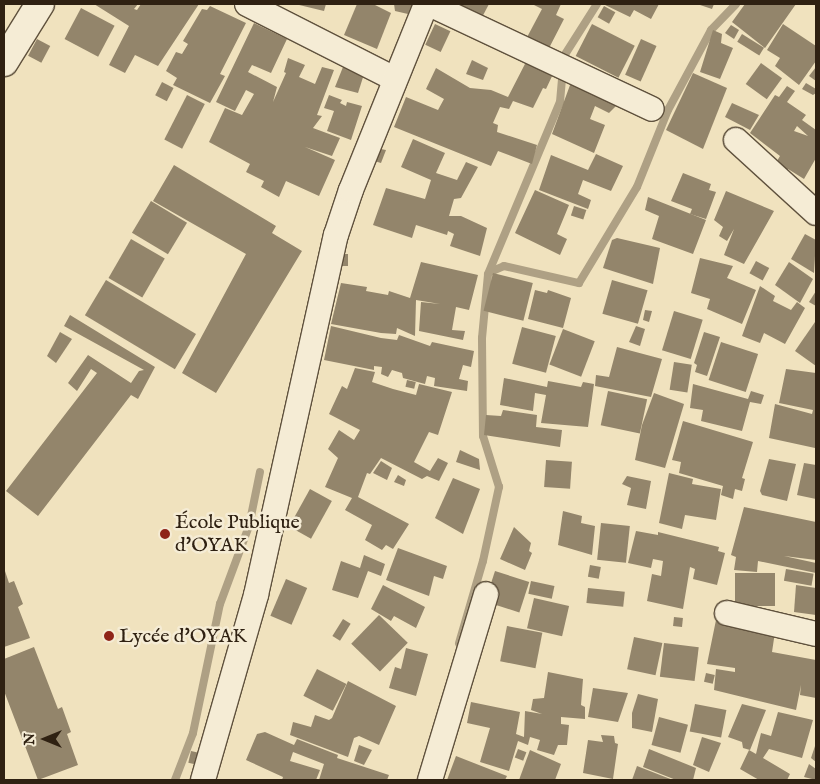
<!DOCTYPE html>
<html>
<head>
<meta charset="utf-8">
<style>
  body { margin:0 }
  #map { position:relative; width:820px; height:784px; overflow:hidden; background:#f0e2be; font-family:"IM FELL English",serif }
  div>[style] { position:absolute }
  .stream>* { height:8px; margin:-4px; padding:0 4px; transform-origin:4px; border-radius:4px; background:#aea084 }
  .building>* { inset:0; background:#93856b; transform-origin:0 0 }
  .roads { filter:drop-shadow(1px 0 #5f513d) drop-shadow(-1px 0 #5f513d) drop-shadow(0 1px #5f513d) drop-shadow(0 -1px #5f513d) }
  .street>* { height:24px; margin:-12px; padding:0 12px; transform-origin:12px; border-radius:12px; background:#f5ecd5 }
  .secondary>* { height:28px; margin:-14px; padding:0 14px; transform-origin:14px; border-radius:14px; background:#f5ecd5 }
  .dots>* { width:14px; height:14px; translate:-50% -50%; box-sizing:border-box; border:2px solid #f5ecd5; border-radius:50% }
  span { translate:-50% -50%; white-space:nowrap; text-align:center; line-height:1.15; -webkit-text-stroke:5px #f5ecd5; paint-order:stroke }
  .poi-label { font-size:20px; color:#2f2112 }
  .left { translate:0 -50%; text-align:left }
  .frame { position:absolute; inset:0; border:5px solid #2f2112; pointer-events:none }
  .north { position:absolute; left:20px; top:714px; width:50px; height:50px; -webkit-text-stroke:4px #f5ecd5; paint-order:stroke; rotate:270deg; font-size:14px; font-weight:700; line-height:20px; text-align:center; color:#2f2112 }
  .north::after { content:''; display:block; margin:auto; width:18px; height:22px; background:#2f2112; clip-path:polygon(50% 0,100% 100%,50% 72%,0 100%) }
</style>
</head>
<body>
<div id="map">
  <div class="stream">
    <div style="left:490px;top:272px;width:15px;rotate:-23deg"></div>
    <div style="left:504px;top:266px;width:77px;rotate:12.8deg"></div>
    <div style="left:579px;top:283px;width:112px;rotate:-58.9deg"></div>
    <div style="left:637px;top:187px;width:83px;rotate:-68.1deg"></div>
    <div style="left:668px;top:110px;width:91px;rotate:-61.7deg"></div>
    <div style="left:711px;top:30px;width:36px;rotate:-46deg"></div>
    <div style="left:459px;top:643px;width:85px;rotate:-73.7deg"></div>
    <div style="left:483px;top:561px;width:76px;rotate:-77.8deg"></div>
    <div style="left:499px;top:487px;width:53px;rotate:-107.4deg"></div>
    <div style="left:483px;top:436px;width:98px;rotate:-90.6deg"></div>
    <div style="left:482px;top:338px;width:64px;rotate:-84.6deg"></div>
    <div style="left:488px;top:274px;width:186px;rotate:-67.3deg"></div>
    <div style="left:560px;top:102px;width:46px;rotate:-85deg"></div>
    <div style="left:564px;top:56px;width:62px;rotate:-57.6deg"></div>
    <div style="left:175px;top:780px;width:50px;rotate:-69deg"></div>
    <div style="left:193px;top:733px;width:132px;rotate:-78.2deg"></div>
    <div style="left:220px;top:604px;width:83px;rotate:-69.6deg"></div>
    <div style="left:249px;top:526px;width:55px;rotate:-78.5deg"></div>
  </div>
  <div class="building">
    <div style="clip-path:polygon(94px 4px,138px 4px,134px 9px,137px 10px,141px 4px,199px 4px,158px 66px,135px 55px,125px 73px,109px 65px,129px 26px)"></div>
    <div style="clip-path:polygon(295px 4px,326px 4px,324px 11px)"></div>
    <div style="clip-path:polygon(357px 4px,373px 4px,391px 13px,377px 49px,344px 35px)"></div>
    <div style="clip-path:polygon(394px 4px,412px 4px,408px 14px,395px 11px)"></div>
    <div style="clip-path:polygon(452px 4px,489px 4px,479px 23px)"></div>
    <div style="clip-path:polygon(532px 4px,561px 4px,556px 15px,564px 19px,547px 52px,525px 41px,542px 9px)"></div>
    <div style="clip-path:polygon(603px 4px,659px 4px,651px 19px,634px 10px,630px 17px)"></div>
    <div style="clip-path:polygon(697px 4px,714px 4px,712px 9px)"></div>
    <div style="clip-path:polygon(745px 4px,775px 5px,796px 4px,765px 48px,732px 22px)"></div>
    <div style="clip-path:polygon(210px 6px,246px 23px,220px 74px,225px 76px,210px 103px,173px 85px,177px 78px,166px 71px,176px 52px,182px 54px,188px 44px,183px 41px,202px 9px,207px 10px)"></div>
    <div style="left:604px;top:6px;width:13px;height:13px;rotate:29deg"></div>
    <div style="left:81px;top:8px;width:38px;height:35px;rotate:28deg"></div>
    <div style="clip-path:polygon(254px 23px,287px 39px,271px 73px,252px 65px,248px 72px,277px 87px,273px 102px,286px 73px,284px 72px,288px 58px,305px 65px,299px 77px,315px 84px,322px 67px,334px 70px,317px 115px,322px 116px,313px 128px,340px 138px,332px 156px,305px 147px,335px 160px,319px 196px,286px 181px,279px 197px,261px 187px,264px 181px,246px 172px,250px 164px,209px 142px,225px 108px,242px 115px,254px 94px,246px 90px,235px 111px,216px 102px)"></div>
    <div style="left:435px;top:24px;width:17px;height:23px;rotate:25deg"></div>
    <div style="left:592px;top:24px;width:48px;height:36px;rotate:27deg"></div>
    <div style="clip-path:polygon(783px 24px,816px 46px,816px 61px,799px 85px,775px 66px,780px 58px,767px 50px)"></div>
    <div style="clip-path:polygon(731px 25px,739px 30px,734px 39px,725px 33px)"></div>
    <div style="clip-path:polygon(713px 30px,722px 34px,721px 43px,733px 48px,720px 79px,700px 72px)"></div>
    <div style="left:742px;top:34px;width:26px;height:9px;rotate:32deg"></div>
    <div style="left:37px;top:39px;width:15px;height:19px;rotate:28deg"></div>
    <div style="left:641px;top:39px;width:17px;height:39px;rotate:24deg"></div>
    <div style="clip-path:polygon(472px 60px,488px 68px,483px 80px,466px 74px)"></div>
    <div style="clip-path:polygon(345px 62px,365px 71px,358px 93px,335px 87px)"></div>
    <div style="clip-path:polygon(526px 62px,554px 72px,546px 89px,543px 88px,533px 108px,513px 101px,509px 109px,500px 107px,493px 123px,498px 125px,497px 132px,537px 145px,532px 164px,498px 151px,491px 166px,394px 127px,406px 97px,438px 110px,444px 99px,426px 89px,436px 68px,470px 88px,491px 90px,508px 97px)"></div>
    <div style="left:761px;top:63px;width:26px;height:26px;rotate:36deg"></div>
    <div style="clip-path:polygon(816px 67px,816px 81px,809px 76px)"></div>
    <div style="clip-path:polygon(693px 73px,727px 88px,703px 149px,666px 130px)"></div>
    <div style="clip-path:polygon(573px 77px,617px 105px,609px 113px,595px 106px,590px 119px,605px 125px,594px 153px,552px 134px)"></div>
    <div style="left:162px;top:82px;width:13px;height:15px;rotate:27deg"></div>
    <div style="clip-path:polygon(806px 83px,816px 89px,816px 93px,813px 95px,802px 89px)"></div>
    <div style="clip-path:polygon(evenodd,787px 86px,795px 91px,787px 102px,806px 115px,802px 120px,816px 130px,816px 158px,804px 179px,788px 169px,786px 174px,774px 166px,780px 156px,750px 133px,775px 95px,779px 97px,787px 86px,797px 126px,808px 136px,794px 131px,797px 126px)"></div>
    <div style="left:187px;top:95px;width:20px;height:50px;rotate:27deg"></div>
    <div style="clip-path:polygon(329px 95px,342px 100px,340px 103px,346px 106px,347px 102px,362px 106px,351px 140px,327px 131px,334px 111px,324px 108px)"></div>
    <div style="clip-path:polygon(732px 103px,759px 115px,750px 130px,725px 117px)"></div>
    <div style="clip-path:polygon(413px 139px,445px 153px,436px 173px,457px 180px,466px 162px,478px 167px,461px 198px,454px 199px,449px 216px,461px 216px,487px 228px,480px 256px,450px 246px,454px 234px,448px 231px,447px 235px,416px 225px,412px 238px,373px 225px,386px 188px,425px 199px,431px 180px,401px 167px)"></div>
    <div style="clip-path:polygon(375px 148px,386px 150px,381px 163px,371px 160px)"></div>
    <div style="clip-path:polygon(596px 154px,623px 166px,611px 191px,583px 180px,578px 194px,591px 200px,588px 209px,539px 190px,551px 155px,588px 170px)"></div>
    <div style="clip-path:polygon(174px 165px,276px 226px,272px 233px,302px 251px,216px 393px,182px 373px,246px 254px,153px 201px)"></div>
    <div style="clip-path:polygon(683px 173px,711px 184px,709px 190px,716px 192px,706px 219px,690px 214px,692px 209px,671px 201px)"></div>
    <div style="clip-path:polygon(535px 190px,569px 205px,557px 234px,567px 239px,560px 255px,515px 233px)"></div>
    <div style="clip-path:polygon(726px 191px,774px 211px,744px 264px,724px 255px,734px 229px,727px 241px,719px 236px,723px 227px,714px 220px)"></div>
    <div style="clip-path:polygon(648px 197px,706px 220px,693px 254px,652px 239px,659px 216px,645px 210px)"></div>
    <div style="left:151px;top:201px;width:42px;height:37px;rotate:31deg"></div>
    <div style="left:574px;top:206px;width:13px;height:10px;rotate:18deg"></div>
    <div style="clip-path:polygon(805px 234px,816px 240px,814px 273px,791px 259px)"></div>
    <div style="clip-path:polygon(617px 238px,660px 248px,653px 284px,603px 268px,612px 240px)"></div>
    <div style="left:131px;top:239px;width:39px;height:45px;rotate:30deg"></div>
    <div style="left:338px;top:254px;width:10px;height:12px"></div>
    <div style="clip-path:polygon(700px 258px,733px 266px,727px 278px,756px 290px,742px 324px,707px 309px,710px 299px,691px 293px)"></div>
    <div style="left:756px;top:261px;width:15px;height:14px;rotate:28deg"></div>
    <div style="clip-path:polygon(421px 262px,478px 275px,469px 310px,456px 307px,452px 330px,465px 331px,463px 340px,419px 331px,421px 302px,440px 304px,416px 300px,415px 336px,397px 328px,396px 334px,381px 333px,331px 324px,341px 283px,367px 287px,366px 291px,388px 295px,389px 291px,410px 298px)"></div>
    <div style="clip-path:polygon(789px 262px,813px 279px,800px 303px,775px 285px)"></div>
    <div style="left:493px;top:273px;width:41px;height:39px;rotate:14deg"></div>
    <div style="left:106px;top:280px;width:105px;height:41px;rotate:31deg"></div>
    <div style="left:612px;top:280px;width:37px;height:35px;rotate:16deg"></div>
    <div style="clip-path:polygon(760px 286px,775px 296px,773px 301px,791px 310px,797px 302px,805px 308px,785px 344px,764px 333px,760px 343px,742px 336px)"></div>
    <div style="clip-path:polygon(535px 290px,547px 293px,548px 290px,571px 298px,563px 328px,528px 319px)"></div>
    <div style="clip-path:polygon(816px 291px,816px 306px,809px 302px)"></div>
    <div style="clip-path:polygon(645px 310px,652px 311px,649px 322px,643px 320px)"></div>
    <div style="left:674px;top:311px;width:30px;height:41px;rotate:17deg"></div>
    <div style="clip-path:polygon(70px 315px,155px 367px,138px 399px,131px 395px,38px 516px,6px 491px,97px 373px,91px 369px,77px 391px,68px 383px,88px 355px,131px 383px,139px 371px,144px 370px,64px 326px)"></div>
    <div style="clip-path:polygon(815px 322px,816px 323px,816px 366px,795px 351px)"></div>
    <div style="clip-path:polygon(331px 326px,381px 338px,397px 340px,399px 335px,430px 346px,432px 342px,474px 351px,471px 367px,463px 365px,459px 379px,468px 381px,467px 391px,434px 386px,435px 378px,427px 376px,425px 384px,403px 378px,402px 373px,392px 370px,388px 377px,381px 374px,382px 367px,374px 366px,374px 370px,324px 360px)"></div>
    <div style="clip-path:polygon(636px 326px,645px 329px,640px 346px,629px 342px)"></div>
    <div style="left:522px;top:327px;width:35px;height:38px;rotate:15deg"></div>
    <div style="left:563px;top:329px;width:34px;height:38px;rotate:21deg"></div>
    <div style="clip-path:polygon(60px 332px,72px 339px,56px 363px,47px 356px)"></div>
    <div style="clip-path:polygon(704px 332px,720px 337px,707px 376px,695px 372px,697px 365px,694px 363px)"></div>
    <div style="left:721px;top:342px;width:39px;height:40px;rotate:18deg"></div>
    <div style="clip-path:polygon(617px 347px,662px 359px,651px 397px,595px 386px,596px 375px,609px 377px)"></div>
    <div style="left:674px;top:362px;width:18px;height:28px;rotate:9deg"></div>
    <div style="clip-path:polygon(355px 368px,375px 372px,372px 382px,393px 389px,416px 395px,419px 384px,452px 392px,438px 435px,429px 432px,414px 462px,430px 471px,438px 458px,448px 463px,439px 481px,427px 476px,422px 479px,381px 458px,370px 474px,367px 473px,358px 497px,409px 524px,393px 549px,386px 545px,382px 550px,365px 540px,372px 525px,345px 510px,352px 498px,325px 487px,338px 458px,328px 449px,339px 430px,354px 440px,360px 430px,329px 414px,342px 386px,347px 389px)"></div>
    <div style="clip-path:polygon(786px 369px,816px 373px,815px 448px,769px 438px,775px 404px,812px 414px,813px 410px,779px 403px)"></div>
    <div style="clip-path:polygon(504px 378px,547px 387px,548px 381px,581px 387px,583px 382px,594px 384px,588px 427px,541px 423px,546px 395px,535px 393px,533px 411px,500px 405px)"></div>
    <div style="left:407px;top:380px;width:9px;height:7px;rotate:13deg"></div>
    <div style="clip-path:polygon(693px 384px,748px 399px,751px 391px,764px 395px,761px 404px,750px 402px,742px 431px,701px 421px,703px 410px,690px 408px)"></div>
    <div style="left:608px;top:391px;width:40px;height:35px;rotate:12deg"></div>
    <div style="clip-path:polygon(654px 393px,684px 404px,665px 468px,635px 460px,642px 425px)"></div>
    <div style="clip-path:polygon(503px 410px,537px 415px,536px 427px,562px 430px,560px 447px,484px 435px,486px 415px,501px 416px)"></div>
    <div style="clip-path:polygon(683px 421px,753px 442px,742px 478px,745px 479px,742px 491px,735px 489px,733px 499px,721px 495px,723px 486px,679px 473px,681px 462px,672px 460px)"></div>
    <div style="clip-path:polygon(460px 450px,479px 459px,480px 470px,456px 462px)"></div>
    <div style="clip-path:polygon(769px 459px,796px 464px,787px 501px,762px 495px,760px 491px)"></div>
    <div style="left:546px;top:460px;width:26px;height:27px;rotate:4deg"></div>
    <div style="clip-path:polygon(381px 461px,392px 468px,387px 480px,373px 473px)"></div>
    <div style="clip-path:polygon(804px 463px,816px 465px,816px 499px,797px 495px)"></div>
    <div style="clip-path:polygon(669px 473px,693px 479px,692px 484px,721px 489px,716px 520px,685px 515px,682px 529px,659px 523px)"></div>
    <div style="clip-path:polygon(398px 475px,406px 480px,404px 486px,394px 482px)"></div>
    <div style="clip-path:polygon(627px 476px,651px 481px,646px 509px,627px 505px,631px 488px,622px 484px)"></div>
    <div style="clip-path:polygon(453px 478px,480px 489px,463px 534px,435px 518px)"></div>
    <div style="left:310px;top:489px;width:25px;height:43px;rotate:29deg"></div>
    <div style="clip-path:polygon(744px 507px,816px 522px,816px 560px,784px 556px,816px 563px,816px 573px,758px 561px,757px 572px,734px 570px,736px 557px,731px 555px)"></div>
    <div style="clip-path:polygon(563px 511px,582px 516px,581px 523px,595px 526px,592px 555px,558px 545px)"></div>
    <div style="left:601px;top:523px;width:29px;height:37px;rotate:6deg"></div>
    <div style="clip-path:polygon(514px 527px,531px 543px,529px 551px,532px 553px,525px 570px,500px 559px)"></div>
    <div style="clip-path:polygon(636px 531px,658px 535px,658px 532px,719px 547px,718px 551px,725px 553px,717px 585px,693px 579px,695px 569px,690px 567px,683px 609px,647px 601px,652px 574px,661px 576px,663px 561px,653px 559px,651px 568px,628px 563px)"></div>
    <div style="clip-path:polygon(398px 548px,447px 566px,443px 579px,434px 576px,429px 596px,386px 580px)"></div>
    <div style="clip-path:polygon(364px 555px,385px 564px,381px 576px,368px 571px,358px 598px,332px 590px,341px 561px,360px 568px)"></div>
    <div style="left:590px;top:565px;width:11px;height:12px;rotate:10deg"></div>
    <div style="clip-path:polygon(4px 568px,9px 583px,14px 581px,23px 604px,18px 607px,30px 638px,4px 647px)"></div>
    <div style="left:786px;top:569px;width:28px;height:12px;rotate:10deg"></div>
    <div style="left:495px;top:571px;width:36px;height:32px;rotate:18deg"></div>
    <div style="left:735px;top:573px;width:40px;height:33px"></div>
    <div style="left:286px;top:579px;width:23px;height:40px;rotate:23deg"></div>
    <div style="left:531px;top:581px;width:24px;height:13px;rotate:12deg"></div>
    <div style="clip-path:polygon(383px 585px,425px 607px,416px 628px,394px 616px,391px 621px,371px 609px)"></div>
    <div style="clip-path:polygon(796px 585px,816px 588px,816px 615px,794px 612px)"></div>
    <div style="left:588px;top:588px;width:37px;height:15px;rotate:6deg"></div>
    <div style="left:534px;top:598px;width:36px;height:31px;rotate:13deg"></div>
    <div style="left:379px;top:615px;width:40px;height:40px;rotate:44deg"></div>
    <div style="left:674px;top:617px;width:9px;height:9px;rotate:6deg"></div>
    <div style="left:343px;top:619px;width:9px;height:20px;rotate:32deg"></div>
    <div style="clip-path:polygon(716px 620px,735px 622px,735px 628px,775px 632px,772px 652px,816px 660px,816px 698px,800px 695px,801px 685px,796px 710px,714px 690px,716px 669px,735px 672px,735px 668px,707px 664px)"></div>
    <div style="left:507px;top:626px;width:36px;height:36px;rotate:11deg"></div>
    <div style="left:634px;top:637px;width:29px;height:33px;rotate:12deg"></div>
    <div style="left:664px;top:643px;width:35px;height:34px;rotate:7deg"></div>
    <div style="clip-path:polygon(34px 647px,58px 709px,62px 707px,71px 732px,67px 734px,78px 765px,38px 780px,4px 691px,4px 659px)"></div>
    <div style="clip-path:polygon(406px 648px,428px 654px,416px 696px,389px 688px,395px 667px,401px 669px)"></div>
    <div style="left:317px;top:669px;width:33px;height:30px;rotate:27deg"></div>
    <div style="clip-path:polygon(548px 672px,583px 679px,581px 705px,585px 707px,585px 719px,561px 717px,561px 724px,569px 725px,567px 745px,558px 745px,554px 755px,537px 750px,540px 740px,530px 737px,528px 745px,518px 741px,509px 771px,480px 762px,490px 728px,467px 723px,471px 702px,520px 712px,516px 734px,524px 737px,525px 711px,542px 714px,531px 710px,533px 699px,544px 698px)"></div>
    <div style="left:706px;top:673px;width:9px;height:9px;rotate:13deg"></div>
    <div style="clip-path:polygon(348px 681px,396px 706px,379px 745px,359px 736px,354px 738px,348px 757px,290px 735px,293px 722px,311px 727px,315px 715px,329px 720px,332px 718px)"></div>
    <div style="clip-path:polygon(593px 688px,628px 693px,618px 722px,588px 717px)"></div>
    <div style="clip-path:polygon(638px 694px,658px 699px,652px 732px,632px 728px,632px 713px)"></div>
    <div style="left:695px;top:704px;width:32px;height:28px;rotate:11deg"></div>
    <div style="clip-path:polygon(742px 704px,766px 710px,750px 750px,743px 748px,742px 742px,728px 737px)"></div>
    <div style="clip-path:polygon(778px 712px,813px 720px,802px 758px,769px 749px,763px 758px,790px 774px,787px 780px,759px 780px,740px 769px,749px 750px,756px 754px,761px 733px,771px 736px)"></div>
    <div style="left:659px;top:717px;width:30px;height:29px;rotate:15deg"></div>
    <div style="clip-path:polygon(265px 732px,294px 745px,297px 739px,338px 755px,337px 758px,389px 775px,387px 780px,319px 780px,324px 764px,293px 752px,290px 761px,320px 770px,316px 780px,282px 780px,283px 777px,246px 760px,257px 734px)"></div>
    <div style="clip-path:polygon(601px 735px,614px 736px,615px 743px,618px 744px,613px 779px,583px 773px,588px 740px,603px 742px)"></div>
    <div style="clip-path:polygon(702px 737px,721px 743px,709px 772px,693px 765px)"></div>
    <div style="clip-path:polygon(816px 743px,816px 762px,811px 758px)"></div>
    <div style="clip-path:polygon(359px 745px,372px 750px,364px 765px,354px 761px)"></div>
    <div style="left:518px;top:749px;width:9px;height:9px;rotate:21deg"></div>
    <div style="clip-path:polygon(649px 749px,696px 768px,693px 780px,676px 780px,643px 767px)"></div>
    <div style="clip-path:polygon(530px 750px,561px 764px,555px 780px,519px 780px)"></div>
    <div style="left:191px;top:751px;width:9px;height:12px;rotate:13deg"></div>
    <div style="clip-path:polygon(456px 756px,507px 776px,505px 780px,447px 780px)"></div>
    <div style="clip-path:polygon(809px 764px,816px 769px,816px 780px,804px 777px)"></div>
    <div style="clip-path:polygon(637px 766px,673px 780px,632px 780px)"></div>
  </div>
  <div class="roads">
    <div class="street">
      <div style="left:247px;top:4px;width:166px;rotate:26.9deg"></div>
      <div style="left:429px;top:4px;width:246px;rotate:25.2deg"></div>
      <div style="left:736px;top:140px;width:108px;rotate:42.4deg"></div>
      <div style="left:727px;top:613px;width:91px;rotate:13.3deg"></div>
      <div style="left:203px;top:780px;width:192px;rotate:-74deg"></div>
      <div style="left:256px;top:595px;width:369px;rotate:-77.5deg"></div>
      <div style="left:336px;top:235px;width:47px;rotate:-71.6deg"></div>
      <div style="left:351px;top:190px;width:201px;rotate:-68deg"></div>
      <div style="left:430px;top:780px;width:194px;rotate:-73.2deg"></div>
    </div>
    <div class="secondary">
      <div style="left:4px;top:62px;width:68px;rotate:-58.2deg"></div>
    </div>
  </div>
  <div class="dots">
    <div style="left:165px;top:534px;background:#8f2418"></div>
    <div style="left:109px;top:636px;background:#8f2418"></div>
  </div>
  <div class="poi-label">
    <span class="left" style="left:175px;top:534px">École Publique<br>d'OYAK</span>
    <span class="left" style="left:119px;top:636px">Lycée d'OYAK</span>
  </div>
  <div class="frame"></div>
  <div class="north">N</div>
</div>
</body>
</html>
